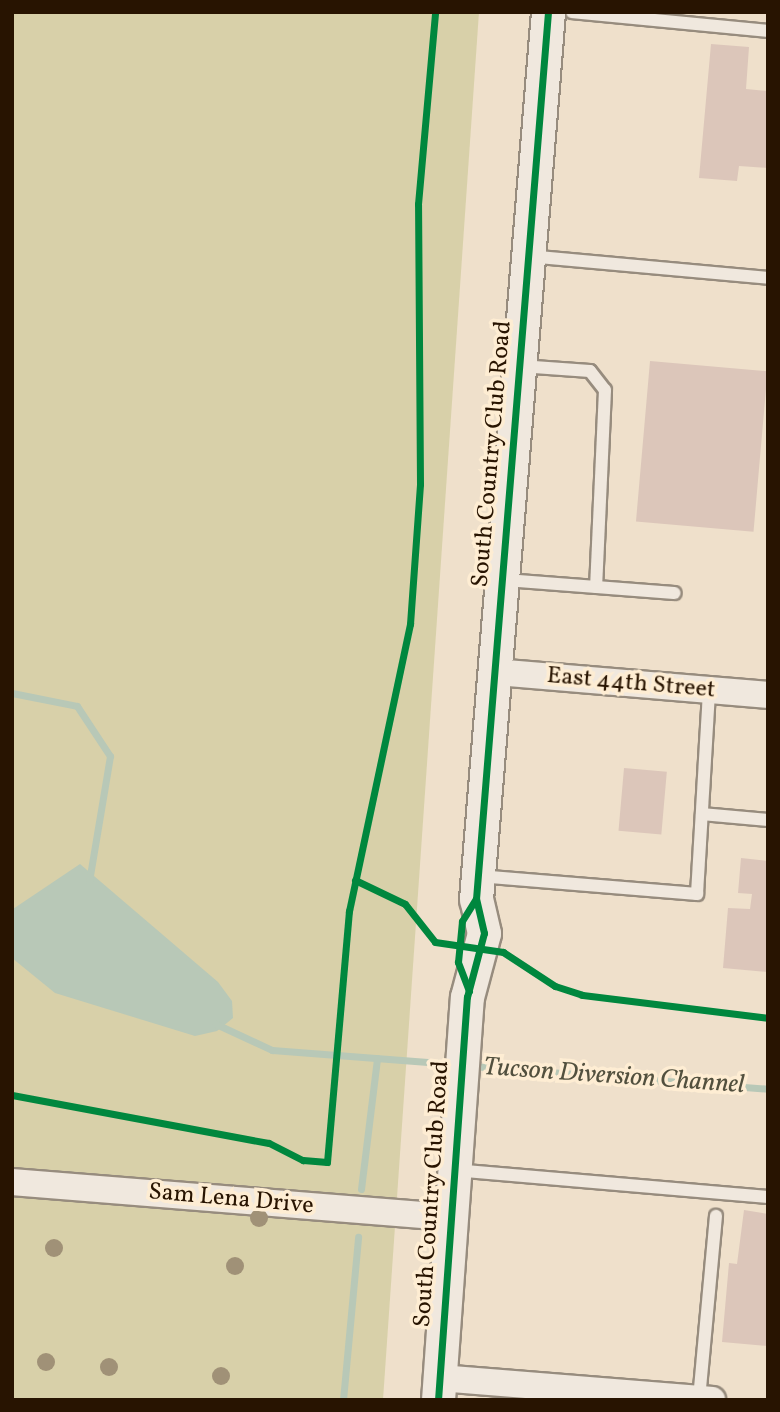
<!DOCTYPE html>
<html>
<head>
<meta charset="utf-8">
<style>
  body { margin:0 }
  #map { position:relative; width:780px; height:1412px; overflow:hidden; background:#efe0cb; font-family:Vollkorn,serif }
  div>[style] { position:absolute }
  .green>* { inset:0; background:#d8d0a9 }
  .water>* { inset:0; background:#b8c8b7 }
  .stream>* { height:7px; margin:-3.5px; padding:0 3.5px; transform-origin:3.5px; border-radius:3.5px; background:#b8c8b7 }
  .building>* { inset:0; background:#dcc6ba; transform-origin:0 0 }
  .roads { filter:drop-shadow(2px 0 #978c7e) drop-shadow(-2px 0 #978c7e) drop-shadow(0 2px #978c7e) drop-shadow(0 -2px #978c7e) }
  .service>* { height:12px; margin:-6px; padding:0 6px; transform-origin:6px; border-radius:6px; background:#f0e8de }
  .minor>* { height:26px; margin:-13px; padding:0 13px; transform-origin:13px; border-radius:13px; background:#f0e8de }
  .tertiary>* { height:33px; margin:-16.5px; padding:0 16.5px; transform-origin:16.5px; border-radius:16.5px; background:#f0e8de }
  .cycleway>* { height:7px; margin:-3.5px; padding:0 3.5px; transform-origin:3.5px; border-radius:3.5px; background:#00873e }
  .trees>* { width:18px; height:18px; margin:-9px; border-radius:50%; background:#a09177 }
  span { translate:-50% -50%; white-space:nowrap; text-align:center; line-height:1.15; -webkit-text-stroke:7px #feedd3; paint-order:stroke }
  .street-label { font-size:24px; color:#281401 }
  .water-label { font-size:26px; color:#52503e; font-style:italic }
  .frame { position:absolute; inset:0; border:14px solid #281401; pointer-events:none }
</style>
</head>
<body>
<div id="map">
  <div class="green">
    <div style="clip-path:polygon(12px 12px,479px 12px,383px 1400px,12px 1400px)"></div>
  </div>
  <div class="water">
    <div style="clip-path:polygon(80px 864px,218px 982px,232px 1001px,233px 1018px,217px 1031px,195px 1036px,55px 993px,12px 958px,13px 909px)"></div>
  </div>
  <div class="stream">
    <div style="left:12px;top:693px;width:66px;rotate:11.3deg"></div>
    <div style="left:77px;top:706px;width:60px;rotate:56.6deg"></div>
    <div style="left:110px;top:756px;width:127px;rotate:99.5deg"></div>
    <div style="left:216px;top:1024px;width:62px;rotate:24.9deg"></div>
    <div style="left:272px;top:1050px;width:182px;rotate:4.4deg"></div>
    <div style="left:472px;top:1066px;width:297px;rotate:4.4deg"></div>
    <div style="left:361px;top:1189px;width:132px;rotate:-83deg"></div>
    <div style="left:343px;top:1400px;width:164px;rotate:-84.7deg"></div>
  </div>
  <div class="building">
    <div style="clip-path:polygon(711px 44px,749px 47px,746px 89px,768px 91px,768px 168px,739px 166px,737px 181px,699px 178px)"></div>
    <div style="left:650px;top:361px;width:118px;height:161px;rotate:5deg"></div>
    <div style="left:624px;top:768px;width:43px;height:63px;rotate:5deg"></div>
    <div style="clip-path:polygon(741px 858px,768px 861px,768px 972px,723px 968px,728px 908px,750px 909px,752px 894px,738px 893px)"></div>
    <div style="clip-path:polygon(744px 1210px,768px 1214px,768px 1346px,722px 1342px,729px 1263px,737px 1264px)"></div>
  </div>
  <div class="roads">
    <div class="service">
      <div style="left:572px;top:12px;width:197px;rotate:5.5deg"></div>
      <div style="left:528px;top:256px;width:241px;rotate:5.2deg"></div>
      <div style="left:520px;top:366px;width:70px;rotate:4.1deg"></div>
      <div style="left:590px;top:371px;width:24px;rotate:52deg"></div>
      <div style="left:605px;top:390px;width:197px;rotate:92.6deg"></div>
      <div style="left:505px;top:580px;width:170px;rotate:4.4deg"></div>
      <div style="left:702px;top:814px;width:66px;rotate:5.2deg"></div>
      <div style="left:478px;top:876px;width:220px;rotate:4.7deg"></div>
      <div style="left:697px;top:894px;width:202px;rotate:-86.6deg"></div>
      <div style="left:454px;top:1170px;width:315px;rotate:4.9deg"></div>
      <div style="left:699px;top:1399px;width:184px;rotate:-84.7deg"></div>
    </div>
    <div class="minor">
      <div style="left:495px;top:672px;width:274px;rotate:4.8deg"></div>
      <div style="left:12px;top:1182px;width:439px;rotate:4.6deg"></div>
      <div style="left:440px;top:1378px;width:273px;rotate:4.6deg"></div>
    </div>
    <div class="tertiary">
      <div style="left:438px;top:1400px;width:404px;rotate:-85.9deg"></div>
      <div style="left:467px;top:997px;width:66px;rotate:-75.1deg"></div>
      <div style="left:484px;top:933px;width:35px;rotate:-103deg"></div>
      <div style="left:476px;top:899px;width:890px;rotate:-85.36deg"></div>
    </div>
  </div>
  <div class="cycleway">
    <div style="left:355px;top:880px;width:55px;rotate:25.6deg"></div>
    <div style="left:405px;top:904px;width:48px;rotate:51.7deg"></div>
    <div style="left:435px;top:942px;width:69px;rotate:8.4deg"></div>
    <div style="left:503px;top:952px;width:62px;rotate:33.2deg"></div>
    <div style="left:555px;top:986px;width:28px;rotate:18deg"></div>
    <div style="left:582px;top:995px;width:187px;rotate:7deg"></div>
    <div style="left:469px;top:991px;width:31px;rotate:-111deg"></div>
    <div style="left:458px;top:962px;width:41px;rotate:-84.4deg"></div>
    <div style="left:462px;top:921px;width:26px;rotate:-58deg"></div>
    <div style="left:12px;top:1095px;width:261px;rotate:10.6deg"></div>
    <div style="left:269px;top:1143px;width:38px;rotate:27deg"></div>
    <div style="left:303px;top:1160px;width:24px;rotate:5deg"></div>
    <div style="left:327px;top:1162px;width:252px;rotate:-85deg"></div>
    <div style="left:349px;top:911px;width:293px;rotate:-78deg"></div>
    <div style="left:410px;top:624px;width:140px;rotate:-85.9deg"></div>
    <div style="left:420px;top:484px;width:280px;rotate:-90.4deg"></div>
    <div style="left:418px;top:204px;width:193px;rotate:-84.9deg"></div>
    <div style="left:438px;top:1400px;width:404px;rotate:-85.9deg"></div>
    <div style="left:467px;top:997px;width:66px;rotate:-75.1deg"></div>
    <div style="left:484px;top:933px;width:35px;rotate:-103deg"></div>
    <div style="left:476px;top:899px;width:890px;rotate:-85.36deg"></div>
  </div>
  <div class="trees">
    <div style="left:259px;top:1218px"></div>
    <div style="left:54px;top:1248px"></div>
    <div style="left:235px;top:1266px"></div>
    <div style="left:46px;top:1362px"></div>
    <div style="left:109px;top:1367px"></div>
    <div style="left:221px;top:1376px"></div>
  </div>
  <div class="street-label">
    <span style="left:493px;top:454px;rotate:-85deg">South Country Club Road</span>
    <span style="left:631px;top:684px;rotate:5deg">East 44th Street</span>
    <span style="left:433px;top:1194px;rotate:-86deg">South Country Club Road</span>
    <span style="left:231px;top:1200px;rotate:5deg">Sam Lena Drive</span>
  </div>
  <div class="water-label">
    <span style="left:614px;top:1077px;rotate:4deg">Tucson Diversion Channel</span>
  </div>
  <div class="frame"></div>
</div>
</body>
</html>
